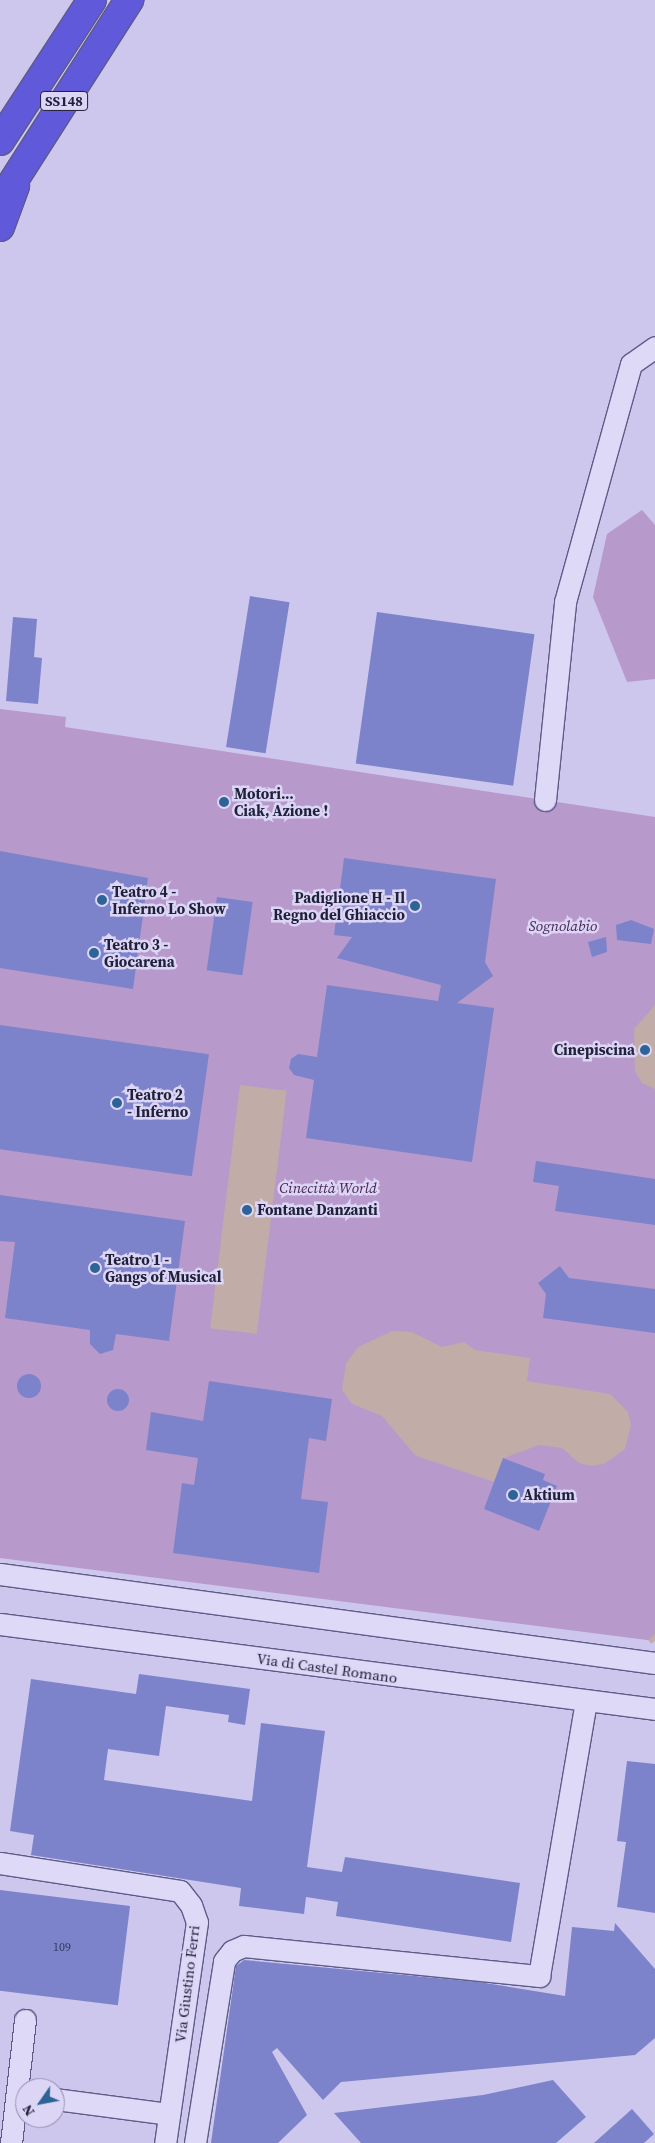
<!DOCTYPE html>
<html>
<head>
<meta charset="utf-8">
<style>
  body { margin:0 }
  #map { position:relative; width:655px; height:2143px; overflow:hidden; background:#cdc6ed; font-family:"Source Serif 4",serif }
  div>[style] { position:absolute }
  .green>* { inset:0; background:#b899cb }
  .water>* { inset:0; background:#c1aca7; transform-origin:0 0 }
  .stream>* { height:5px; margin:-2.5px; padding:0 2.5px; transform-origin:2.5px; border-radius:2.5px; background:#c1aca7 }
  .building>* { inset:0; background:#7c83cb; transform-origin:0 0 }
  .round { border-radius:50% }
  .roads { filter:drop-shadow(1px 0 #5d5c88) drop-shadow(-1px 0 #5d5c88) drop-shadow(0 1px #5d5c88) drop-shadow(0 -1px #5d5c88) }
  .minor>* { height:21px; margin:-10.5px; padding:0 10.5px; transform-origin:10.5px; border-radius:10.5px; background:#dfd9f8 }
  .highway>* { height:28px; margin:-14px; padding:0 14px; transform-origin:14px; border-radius:14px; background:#6059da }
  .dots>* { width:14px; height:14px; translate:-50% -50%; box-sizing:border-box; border:2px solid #dcd5f5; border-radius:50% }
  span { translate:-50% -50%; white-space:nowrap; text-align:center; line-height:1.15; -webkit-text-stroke:5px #dcd5f5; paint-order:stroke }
  .number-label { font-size:12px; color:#36395e }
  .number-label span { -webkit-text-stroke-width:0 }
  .shield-label span { padding:1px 4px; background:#dcd5f5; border:1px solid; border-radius:4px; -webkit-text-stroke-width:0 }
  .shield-label { font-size:14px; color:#1f2039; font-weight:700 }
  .poi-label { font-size:15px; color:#1f2039; font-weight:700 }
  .left { translate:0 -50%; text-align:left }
  .right { translate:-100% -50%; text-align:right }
  .park-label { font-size:15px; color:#492655; font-style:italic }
  .street-label { font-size:15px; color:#1f2039 }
  .north { position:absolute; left:15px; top:2078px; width:50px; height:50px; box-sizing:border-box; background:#dcd5f5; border:1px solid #908daa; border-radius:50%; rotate:237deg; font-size:14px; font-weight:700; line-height:20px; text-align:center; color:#1f2039 }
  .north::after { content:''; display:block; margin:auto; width:18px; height:22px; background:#2d6396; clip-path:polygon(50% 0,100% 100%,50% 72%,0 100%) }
</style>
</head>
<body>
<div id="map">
  <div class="green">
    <div style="clip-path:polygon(642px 510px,655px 525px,655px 679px,627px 682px,593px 597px,607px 534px)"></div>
    <div style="clip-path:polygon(0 709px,66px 717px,65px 727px,655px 817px,655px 1641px,0 1558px)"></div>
  </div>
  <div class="water">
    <div style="clip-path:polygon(655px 1005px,655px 1089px,642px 1083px,635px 1071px,634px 1029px)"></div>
    <div style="left:240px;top:1085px;width:47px;height:245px;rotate:7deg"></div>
    <div style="clip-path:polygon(392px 1331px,412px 1332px,442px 1347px,464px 1342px,475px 1350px,530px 1358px,527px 1381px,610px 1394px,628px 1412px,631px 1425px,625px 1449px,604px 1464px,591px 1466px,579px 1463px,562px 1448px,539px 1445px,504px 1458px,494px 1482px,416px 1456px,382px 1416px,352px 1404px,342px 1390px,346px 1363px,358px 1347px)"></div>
  </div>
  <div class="stream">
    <div style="left:651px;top:1640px;width:6px;rotate:-45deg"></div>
  </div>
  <div class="building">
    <div style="left:250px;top:596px;width:40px;height:153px;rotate:9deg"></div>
    <div style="left:377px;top:612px;width:159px;height:153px;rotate:8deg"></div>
    <div style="clip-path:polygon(13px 617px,37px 619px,34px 657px,42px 658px,38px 704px,6px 701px)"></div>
    <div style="clip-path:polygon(0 851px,148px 878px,133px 989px,0 968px)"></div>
    <div style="clip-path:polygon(344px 858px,496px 879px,485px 962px,493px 976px,457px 1003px,494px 1008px,472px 1162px,306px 1138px,314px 1080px,294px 1075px,289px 1068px,291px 1059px,298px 1054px,317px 1057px,327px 985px,438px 1001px,441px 985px,337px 958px,352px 937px,334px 935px)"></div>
    <div style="left:217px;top:897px;width:36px;height:74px;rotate:8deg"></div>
    <div style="clip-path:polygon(631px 920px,654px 929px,651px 944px,617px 940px,616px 925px)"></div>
    <div style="clip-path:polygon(606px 937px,607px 952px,592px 957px,588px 942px)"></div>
    <div style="left:0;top:1025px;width:211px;height:123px;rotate:8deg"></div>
    <div style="clip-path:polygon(536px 1161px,655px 1179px,655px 1225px,555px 1211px,559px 1186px,533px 1182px)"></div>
    <div style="clip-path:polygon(0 1195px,185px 1221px,169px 1341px,116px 1334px,113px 1350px,100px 1354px,90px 1344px,90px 1330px,5px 1318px,15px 1242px,0 1241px)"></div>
    <div style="clip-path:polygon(560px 1266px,569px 1278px,655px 1289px,655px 1333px,543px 1318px,546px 1294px,538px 1283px)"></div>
    <div class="round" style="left:17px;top:1374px;width:24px;height:24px"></div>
    <div style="clip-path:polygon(209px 1381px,332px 1399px,326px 1441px,309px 1438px,301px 1499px,328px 1502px,319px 1573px,173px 1553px,182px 1483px,194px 1485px,198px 1458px,146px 1450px,151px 1412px,203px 1421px)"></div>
    <div class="round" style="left:107px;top:1389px;width:22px;height:22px"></div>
    <div style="clip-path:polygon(503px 1458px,545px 1474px,543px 1480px,557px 1486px,539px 1531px,484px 1509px)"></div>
    <div style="clip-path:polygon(139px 1674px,250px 1689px,245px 1725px,228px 1722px,229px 1715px,166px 1706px,159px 1756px,108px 1749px,104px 1780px,252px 1801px,261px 1723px,325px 1731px,307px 1867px,342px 1872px,345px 1857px,520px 1883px,511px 1942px,336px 1916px,338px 1902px,306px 1897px,304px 1914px,239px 1906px,241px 1888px,31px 1855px,34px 1835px,10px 1831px,31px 1679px,136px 1694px)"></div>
    <div style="clip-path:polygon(627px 1761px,655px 1764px,655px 1913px,617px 1907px,626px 1842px,617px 1841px)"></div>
    <div style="left:0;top:1890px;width:131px;height:100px;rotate:7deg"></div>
    <div style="clip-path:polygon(615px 1923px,655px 1969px,655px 2038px,635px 2055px,341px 2082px,323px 2100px,277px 2048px,272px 2052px,307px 2115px,278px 2143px,211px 2143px,236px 1966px,244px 1960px,479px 1982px,565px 1996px,572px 1927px,614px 1931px)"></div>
    <div style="clip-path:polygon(553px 2080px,586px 2117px,556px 2143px,361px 2143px,334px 2113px,483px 2095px)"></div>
    <div style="clip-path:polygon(632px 2109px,654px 2134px,644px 2143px,594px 2143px)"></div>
  </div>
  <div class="roads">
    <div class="minor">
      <div style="left:545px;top:800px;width:199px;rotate:-84.2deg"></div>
      <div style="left:565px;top:602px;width:247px;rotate:-74.5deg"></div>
      <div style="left:631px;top:364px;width:29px;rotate:-35deg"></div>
      <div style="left:0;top:1574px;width:661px;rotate:7.74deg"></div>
      <div style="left:0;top:1624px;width:660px;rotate:7.39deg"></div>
      <div style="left:0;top:1863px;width:182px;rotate:8.8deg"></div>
      <div style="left:180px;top:1891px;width:18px;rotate:52deg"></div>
      <div style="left:191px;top:1905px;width:18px;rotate:71deg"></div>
      <div style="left:197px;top:1922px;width:223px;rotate:98.2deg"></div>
      <div style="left:55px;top:2099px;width:115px;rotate:7.5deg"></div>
      <div style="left:11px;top:2143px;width:124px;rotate:-83.5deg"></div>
      <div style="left:195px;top:2143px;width:184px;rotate:-80.9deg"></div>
      <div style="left:224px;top:1961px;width:13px;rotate:-51deg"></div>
      <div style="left:232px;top:1951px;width:13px;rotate:-23deg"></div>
      <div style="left:244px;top:1946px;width:297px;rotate:5.8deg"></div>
      <div style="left:539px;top:1976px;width:279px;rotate:-80.3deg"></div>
    </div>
    <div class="highway">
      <div style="left:0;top:141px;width:168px;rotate:-56.9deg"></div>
      <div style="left:0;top:202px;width:240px;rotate:-57.4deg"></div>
      <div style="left:0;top:227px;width:44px;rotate:-69.9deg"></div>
    </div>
  </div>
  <div class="dots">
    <div style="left:224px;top:802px;background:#2d6396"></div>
    <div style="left:102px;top:900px;background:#2d6396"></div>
    <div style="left:415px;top:906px;background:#2d6396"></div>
    <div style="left:94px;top:953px;background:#2d6396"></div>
    <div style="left:645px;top:1050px;background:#2d6396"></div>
    <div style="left:117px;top:1103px;background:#2d6396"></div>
    <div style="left:247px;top:1210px;background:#2d6396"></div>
    <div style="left:95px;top:1268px;background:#2d6396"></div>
    <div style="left:513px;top:1495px;background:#2d6396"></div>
  </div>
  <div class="number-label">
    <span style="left:62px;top:1948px">109</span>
  </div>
  <div class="shield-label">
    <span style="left:64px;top:101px">SS148</span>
  </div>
  <div class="poi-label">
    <span class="left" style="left:234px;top:802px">Motori...<br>Ciak, Azione !</span>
    <span class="left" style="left:112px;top:900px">Teatro 4 -<br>Inferno Lo Show</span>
    <span class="right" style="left:405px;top:906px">Padiglione H - Il<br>Regno del Ghiaccio</span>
    <span class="left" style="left:104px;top:953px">Teatro 3 -<br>Giocarena</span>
    <span class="right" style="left:635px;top:1050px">Cinepiscina</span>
    <span class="left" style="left:127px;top:1103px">Teatro 2<br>- Inferno</span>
    <span class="left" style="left:257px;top:1210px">Fontane Danzanti</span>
    <span class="left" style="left:105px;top:1268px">Teatro 1 -<br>Gangs of Musical</span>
    <span class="left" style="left:523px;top:1495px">Aktium</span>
  </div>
  <div class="park-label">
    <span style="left:563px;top:926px">Sognolabio</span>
    <span style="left:328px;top:1188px">Cinecittà World</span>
  </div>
  <div class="street-label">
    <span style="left:327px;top:1668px;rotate:8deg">Via di Castel Romano</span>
    <span style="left:187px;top:1984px;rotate:-83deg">Via Giustino Ferri</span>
  </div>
  <div class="north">N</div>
</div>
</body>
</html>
